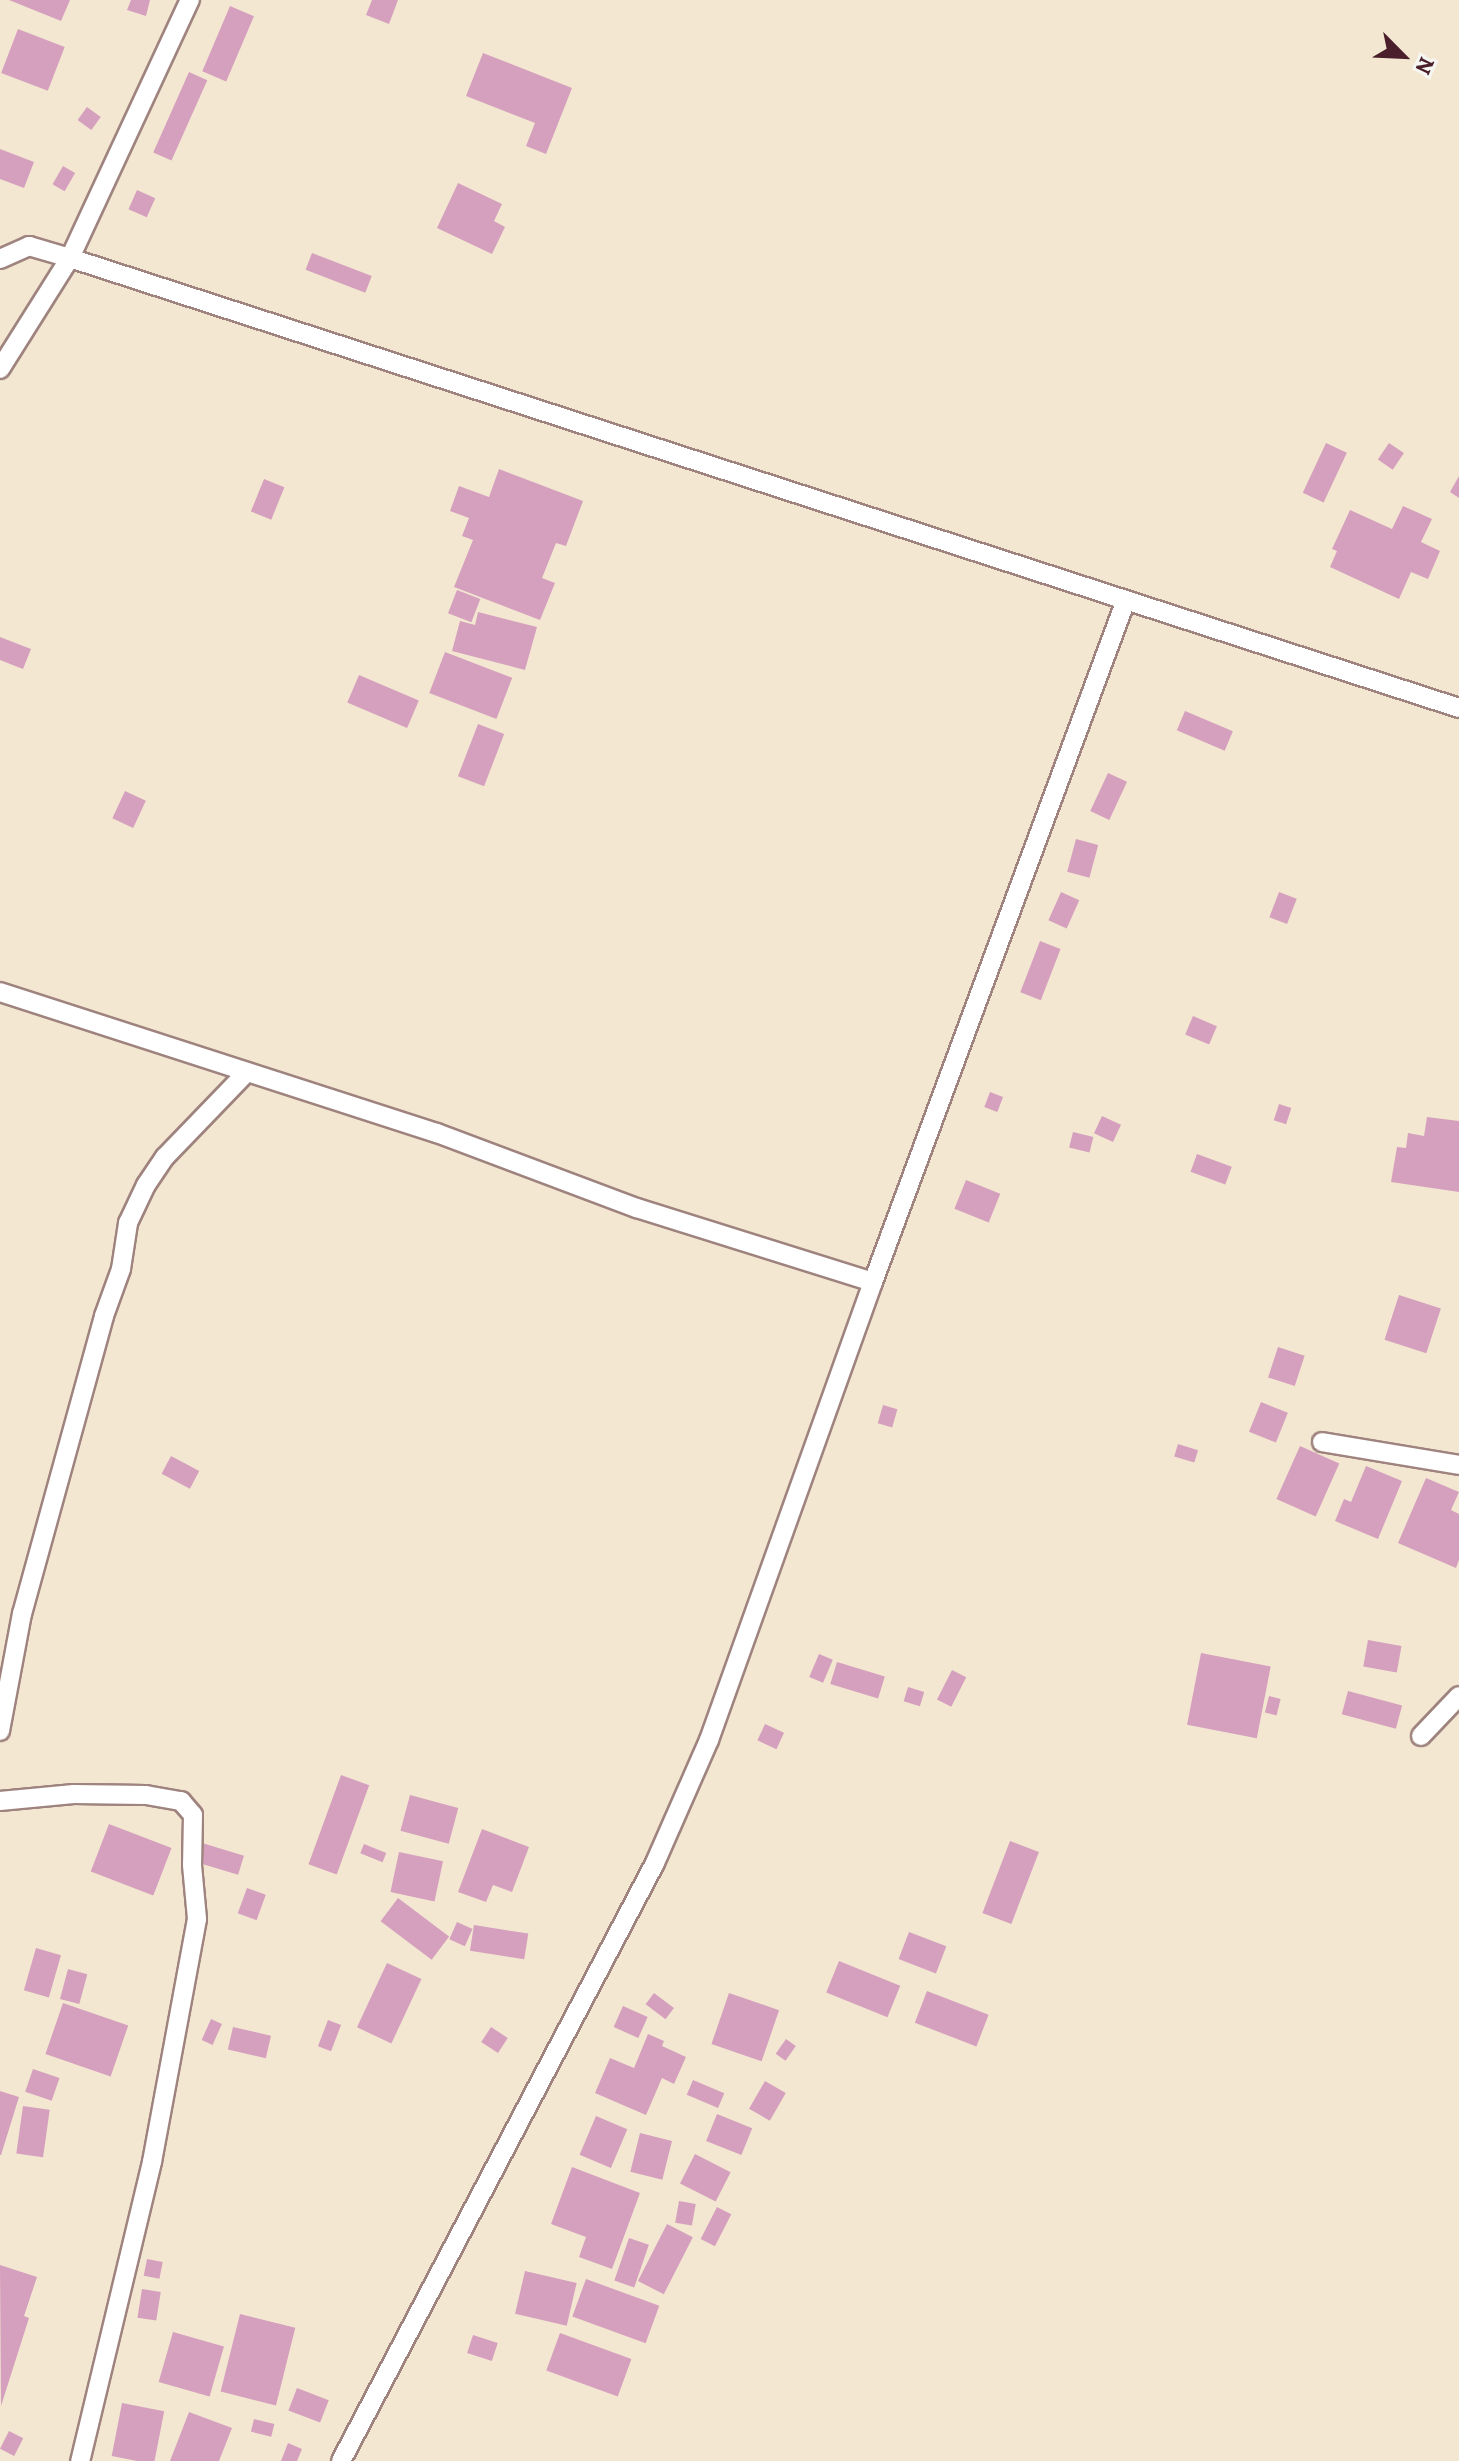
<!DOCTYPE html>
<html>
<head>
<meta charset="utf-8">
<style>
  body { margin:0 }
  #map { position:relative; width:1459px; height:2461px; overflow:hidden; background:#f3e7d2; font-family:Alegreya,serif }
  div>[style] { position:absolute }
  .building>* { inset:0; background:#d5a0bd; transform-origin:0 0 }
  .roads { filter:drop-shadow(2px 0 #9e837e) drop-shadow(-2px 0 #9e837e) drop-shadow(0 2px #9e837e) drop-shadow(0 -2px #9e837e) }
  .minor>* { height:18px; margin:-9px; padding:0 9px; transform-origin:9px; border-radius:9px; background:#fff }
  span { translate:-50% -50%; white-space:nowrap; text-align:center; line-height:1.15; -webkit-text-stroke:7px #f6f6f2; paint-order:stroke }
  .north { position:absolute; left:1363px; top:16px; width:80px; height:80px; -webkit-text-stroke:6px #f6f6f2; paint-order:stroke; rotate:114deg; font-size:22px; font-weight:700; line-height:32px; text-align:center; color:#4a1f2b }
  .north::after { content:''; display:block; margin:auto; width:28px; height:36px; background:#4a1f2b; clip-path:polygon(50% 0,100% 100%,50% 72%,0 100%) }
</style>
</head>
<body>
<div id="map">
  <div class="building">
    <div style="clip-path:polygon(9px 0,70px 0,61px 21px)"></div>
    <div style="clip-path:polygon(131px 0,150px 0,146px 16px,127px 10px)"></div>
    <div style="clip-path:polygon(372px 0,398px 0,389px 24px,366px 15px)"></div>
    <div style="left:230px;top:6px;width:26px;height:71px;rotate:23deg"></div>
    <div style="left:18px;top:29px;width:50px;height:47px;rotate:21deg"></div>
    <div style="clip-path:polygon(483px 53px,572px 88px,546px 154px,526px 146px,535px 123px,466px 96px)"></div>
    <div style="left:189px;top:72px;width:20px;height:88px;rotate:24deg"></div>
    <div style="left:87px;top:107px;width:17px;height:16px;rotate:36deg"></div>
    <div style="clip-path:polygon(0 149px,34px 162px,24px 188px,0 179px)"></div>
    <div style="left:63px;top:166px;width:14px;height:21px;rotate:30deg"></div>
    <div style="clip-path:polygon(458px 183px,502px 204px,494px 221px,505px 227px,492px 254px,437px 228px)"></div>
    <div style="left:137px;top:190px;width:20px;height:21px;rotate:24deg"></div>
    <div style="left:312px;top:253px;width:64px;height:18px;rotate:21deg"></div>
    <div style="left:1326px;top:443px;width:23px;height:55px;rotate:25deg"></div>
    <div style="left:1389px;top:443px;width:18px;height:20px;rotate:34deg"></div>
    <div style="clip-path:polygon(499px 469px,583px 501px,566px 546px,556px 543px,542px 578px,555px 583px,540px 620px,454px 587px,473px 540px,462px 536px,469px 518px,450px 511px,459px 486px,489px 497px)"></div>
    <div style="clip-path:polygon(1459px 476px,1459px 498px,1450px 492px)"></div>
    <div style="left:264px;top:479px;width:22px;height:35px;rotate:22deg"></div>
    <div style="clip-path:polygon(1403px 506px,1432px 519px,1421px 542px,1440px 551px,1428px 579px,1411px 572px,1399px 599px,1330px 567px,1337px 551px,1332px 549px,1350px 510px,1392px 529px)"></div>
    <div style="left:457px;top:590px;width:25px;height:25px;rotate:21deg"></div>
    <div style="clip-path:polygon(478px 612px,537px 627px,525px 670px,452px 651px,460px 621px,475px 625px)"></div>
    <div style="clip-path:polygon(0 637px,31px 649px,23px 669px,0 660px)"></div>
    <div style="left:445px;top:652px;width:72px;height:44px;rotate:21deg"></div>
    <div style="left:359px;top:675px;width:65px;height:30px;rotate:23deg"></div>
    <div style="left:1185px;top:711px;width:52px;height:21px;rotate:23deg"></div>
    <div style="left:478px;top:724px;width:28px;height:56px;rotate:21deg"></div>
    <div style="left:1108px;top:773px;width:21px;height:42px;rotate:25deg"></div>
    <div style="left:125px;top:791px;width:23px;height:30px;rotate:25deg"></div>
    <div style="left:1076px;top:839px;width:23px;height:34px;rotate:15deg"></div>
    <div style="left:1061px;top:892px;width:20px;height:31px;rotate:24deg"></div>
    <div style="left:1279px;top:892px;width:19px;height:27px;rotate:21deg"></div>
    <div style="left:1040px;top:941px;width:22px;height:55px;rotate:21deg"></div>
    <div style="left:1193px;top:1016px;width:26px;height:20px;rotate:23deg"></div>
    <div style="left:990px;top:1092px;width:14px;height:16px;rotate:21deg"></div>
    <div style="left:1279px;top:1104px;width:13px;height:17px;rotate:18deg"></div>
    <div style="left:1102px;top:1116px;width:21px;height:19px;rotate:25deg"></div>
    <div style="clip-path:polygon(1427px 1117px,1459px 1121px,1459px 1192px,1391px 1182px,1397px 1147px,1406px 1148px,1408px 1133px,1424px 1136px)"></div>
    <div style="left:1073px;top:1132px;width:21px;height:16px;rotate:14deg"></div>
    <div style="left:1197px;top:1154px;width:37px;height:19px;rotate:20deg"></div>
    <div style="left:966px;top:1180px;width:37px;height:31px;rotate:22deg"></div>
    <div style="left:1399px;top:1295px;width:44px;height:47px;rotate:18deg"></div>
    <div style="left:1278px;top:1347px;width:28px;height:32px;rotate:18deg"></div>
    <div style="left:1261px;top:1402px;width:29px;height:32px;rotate:22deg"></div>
    <div style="left:883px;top:1405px;width:15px;height:19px;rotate:16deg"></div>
    <div style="left:1178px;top:1444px;width:21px;height:13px;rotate:17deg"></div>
    <div style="left:1300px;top:1446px;width:43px;height:58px;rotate:24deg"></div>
    <div style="left:171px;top:1456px;width:32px;height:20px;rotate:28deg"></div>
    <div style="clip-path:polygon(1366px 1466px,1402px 1481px,1378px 1539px,1335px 1521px,1344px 1499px,1351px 1502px)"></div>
    <div style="clip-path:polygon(1426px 1478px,1459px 1492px,1451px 1510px,1459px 1514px,1459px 1560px,1456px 1568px,1398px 1543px)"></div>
    <div style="left:1368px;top:1640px;width:34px;height:27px;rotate:10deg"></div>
    <div style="left:1201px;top:1653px;width:71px;height:73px;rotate:11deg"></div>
    <div style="left:819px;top:1654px;width:15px;height:25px;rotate:23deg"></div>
    <div style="left:837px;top:1662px;width:50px;height:23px;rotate:17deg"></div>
    <div style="left:952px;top:1670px;width:16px;height:33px;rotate:27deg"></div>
    <div style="left:908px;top:1687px;width:17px;height:15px;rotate:17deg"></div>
    <div style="left:1348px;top:1691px;width:56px;height:24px;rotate:15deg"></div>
    <div style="left:1269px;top:1696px;width:12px;height:17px;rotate:14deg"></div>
    <div style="left:765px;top:1724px;width:21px;height:18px;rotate:25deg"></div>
    <div style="left:341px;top:1775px;width:30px;height:95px;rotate:20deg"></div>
    <div style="left:410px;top:1795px;width:50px;height:37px;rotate:15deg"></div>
    <div style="left:109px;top:1824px;width:67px;height:51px;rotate:21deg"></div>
    <div style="clip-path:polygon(482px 1829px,529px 1847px,512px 1892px,493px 1885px,486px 1902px,458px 1892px)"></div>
    <div style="left:1010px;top:1841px;width:31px;height:77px;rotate:21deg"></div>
    <div style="left:199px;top:1842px;width:47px;height:20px;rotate:17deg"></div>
    <div style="left:364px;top:1844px;width:24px;height:10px;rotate:22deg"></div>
    <div style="left:399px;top:1852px;width:45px;height:41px;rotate:12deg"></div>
    <div style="left:247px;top:1888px;width:20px;height:27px;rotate:20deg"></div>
    <div style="left:398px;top:1898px;width:64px;height:29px;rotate:37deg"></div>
    <div style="left:457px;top:1922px;width:17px;height:19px;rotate:24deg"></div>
    <div style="left:474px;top:1925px;width:55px;height:26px;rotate:9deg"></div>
    <div style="left:909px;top:1932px;width:40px;height:29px;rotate:21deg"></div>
    <div style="left:36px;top:1948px;width:26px;height:44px;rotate:16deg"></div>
    <div style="left:839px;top:1961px;width:66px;height:34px;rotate:22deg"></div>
    <div style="left:387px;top:1963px;width:38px;height:71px;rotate:25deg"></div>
    <div style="left:68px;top:1969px;width:20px;height:31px;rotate:15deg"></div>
    <div style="left:927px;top:1991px;width:66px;height:34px;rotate:21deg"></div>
    <div style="left:654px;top:1993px;width:25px;height:14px;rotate:37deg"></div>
    <div style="left:729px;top:1993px;width:53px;height:54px;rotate:19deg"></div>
    <div style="left:63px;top:2003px;width:69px;height:54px;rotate:19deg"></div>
    <div style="left:623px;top:2006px;width:27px;height:23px;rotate:24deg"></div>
    <div style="left:211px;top:2019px;width:12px;height:23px;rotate:24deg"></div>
    <div style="left:328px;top:2020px;width:14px;height:28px;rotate:21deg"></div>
    <div style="left:233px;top:2027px;width:39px;height:23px;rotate:13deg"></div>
    <div style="left:491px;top:2027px;width:20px;height:18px;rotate:33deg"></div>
    <div style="clip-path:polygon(648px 2034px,664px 2041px,662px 2046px,686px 2057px,674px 2084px,662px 2078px,646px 2115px,595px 2093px,610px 2058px,634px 2068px)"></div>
    <div style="left:786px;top:2039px;width:12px;height:18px;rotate:35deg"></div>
    <div style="left:33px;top:2069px;width:28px;height:24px;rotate:19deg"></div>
    <div style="left:693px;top:2080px;width:34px;height:16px;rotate:23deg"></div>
    <div style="left:765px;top:2081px;width:24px;height:32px;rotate:30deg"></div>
    <div style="clip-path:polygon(0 2091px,19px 2097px,1px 2155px,0 2155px)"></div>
    <div style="left:23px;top:2106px;width:27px;height:48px;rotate:8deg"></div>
    <div style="left:717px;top:2114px;width:38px;height:29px;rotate:22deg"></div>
    <div style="left:596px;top:2116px;width:34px;height:42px;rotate:23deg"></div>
    <div style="left:640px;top:2133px;width:33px;height:40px;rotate:14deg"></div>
    <div style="left:695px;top:2154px;width:40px;height:33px;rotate:27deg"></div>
    <div style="clip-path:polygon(572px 2167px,640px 2193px,612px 2269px,579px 2257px,586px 2237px,551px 2224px)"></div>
    <div style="left:679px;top:2201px;width:17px;height:22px;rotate:10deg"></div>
    <div style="left:717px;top:2207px;width:16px;height:36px;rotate:27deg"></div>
    <div style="left:667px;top:2224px;width:29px;height:64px;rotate:27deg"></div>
    <div style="left:629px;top:2238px;width:21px;height:45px;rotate:19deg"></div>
    <div style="left:147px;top:2259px;width:16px;height:17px;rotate:11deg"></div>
    <div style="clip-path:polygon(0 2265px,37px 2277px,24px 2316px,29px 2318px,1px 2406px)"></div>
    <div style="left:525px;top:2271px;width:53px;height:44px;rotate:13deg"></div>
    <div style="left:586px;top:2279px;width:78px;height:40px;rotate:20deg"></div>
    <div style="left:142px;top:2289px;width:19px;height:29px;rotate:9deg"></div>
    <div style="left:240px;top:2314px;width:57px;height:80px;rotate:14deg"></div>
    <div style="left:173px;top:2332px;width:53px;height:52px;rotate:16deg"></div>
    <div style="left:560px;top:2333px;width:76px;height:40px;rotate:20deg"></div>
    <div style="left:473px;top:2335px;width:26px;height:19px;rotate:18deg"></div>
    <div style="left:297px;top:2388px;width:34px;height:24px;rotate:21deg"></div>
    <div style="left:122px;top:2403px;width:43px;height:54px;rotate:11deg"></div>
    <div style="clip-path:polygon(189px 2412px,232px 2428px,219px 2461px,170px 2461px)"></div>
    <div style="left:254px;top:2419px;width:21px;height:13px;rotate:14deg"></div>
    <div style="left:9px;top:2431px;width:16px;height:20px;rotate:27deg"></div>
    <div style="clip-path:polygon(288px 2443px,302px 2449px,297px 2461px,281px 2461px)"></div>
  </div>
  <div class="roads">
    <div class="minor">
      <div style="left:0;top:259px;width:32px;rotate:-24deg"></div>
      <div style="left:29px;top:246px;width:43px;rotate:16.3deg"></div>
      <div style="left:70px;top:258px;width:1460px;rotate:17.95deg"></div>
      <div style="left:0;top:369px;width:131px;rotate:-57.8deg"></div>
      <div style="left:70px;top:258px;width:285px;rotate:-65.1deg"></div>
      <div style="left:0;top:992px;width:459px;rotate:17.9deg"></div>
      <div style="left:437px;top:1133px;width:214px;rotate:20.6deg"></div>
      <div style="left:637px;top:1208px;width:247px;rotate:17.4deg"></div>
      <div style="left:1322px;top:1442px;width:139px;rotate:9.5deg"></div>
      <div style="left:0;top:1731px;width:119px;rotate:-79.4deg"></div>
      <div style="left:22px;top:1614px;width:309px;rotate:-74.6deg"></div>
      <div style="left:104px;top:1316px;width:50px;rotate:-70.1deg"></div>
      <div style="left:121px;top:1269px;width:47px;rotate:-81.3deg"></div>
      <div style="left:128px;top:1223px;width:42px;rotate:-64.7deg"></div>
      <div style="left:146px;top:1185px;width:34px;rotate:-56deg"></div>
      <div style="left:165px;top:1157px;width:118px;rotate:-46deg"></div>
      <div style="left:1421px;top:1736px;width:55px;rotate:-46.5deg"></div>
      <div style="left:0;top:1801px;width:74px;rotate:-5.4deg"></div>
      <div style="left:74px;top:1794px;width:72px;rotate:0.8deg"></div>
      <div style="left:146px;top:1795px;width:36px;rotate:10deg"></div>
      <div style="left:181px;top:1801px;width:18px;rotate:49deg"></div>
      <div style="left:193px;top:1815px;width:50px;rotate:91.1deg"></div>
      <div style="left:192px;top:1865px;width:54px;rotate:84.7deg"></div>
      <div style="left:197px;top:1919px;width:247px;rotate:100.5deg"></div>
      <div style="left:152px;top:2162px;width:308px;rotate:103.5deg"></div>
      <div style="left:341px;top:2461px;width:675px;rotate:-62.3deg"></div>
      <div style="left:655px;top:1863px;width:134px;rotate:-66.3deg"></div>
      <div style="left:709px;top:1740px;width:486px;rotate:-70.3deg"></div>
      <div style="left:873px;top:1282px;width:727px;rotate:-69.65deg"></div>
    </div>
  </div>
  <div class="north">N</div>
</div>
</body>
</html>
